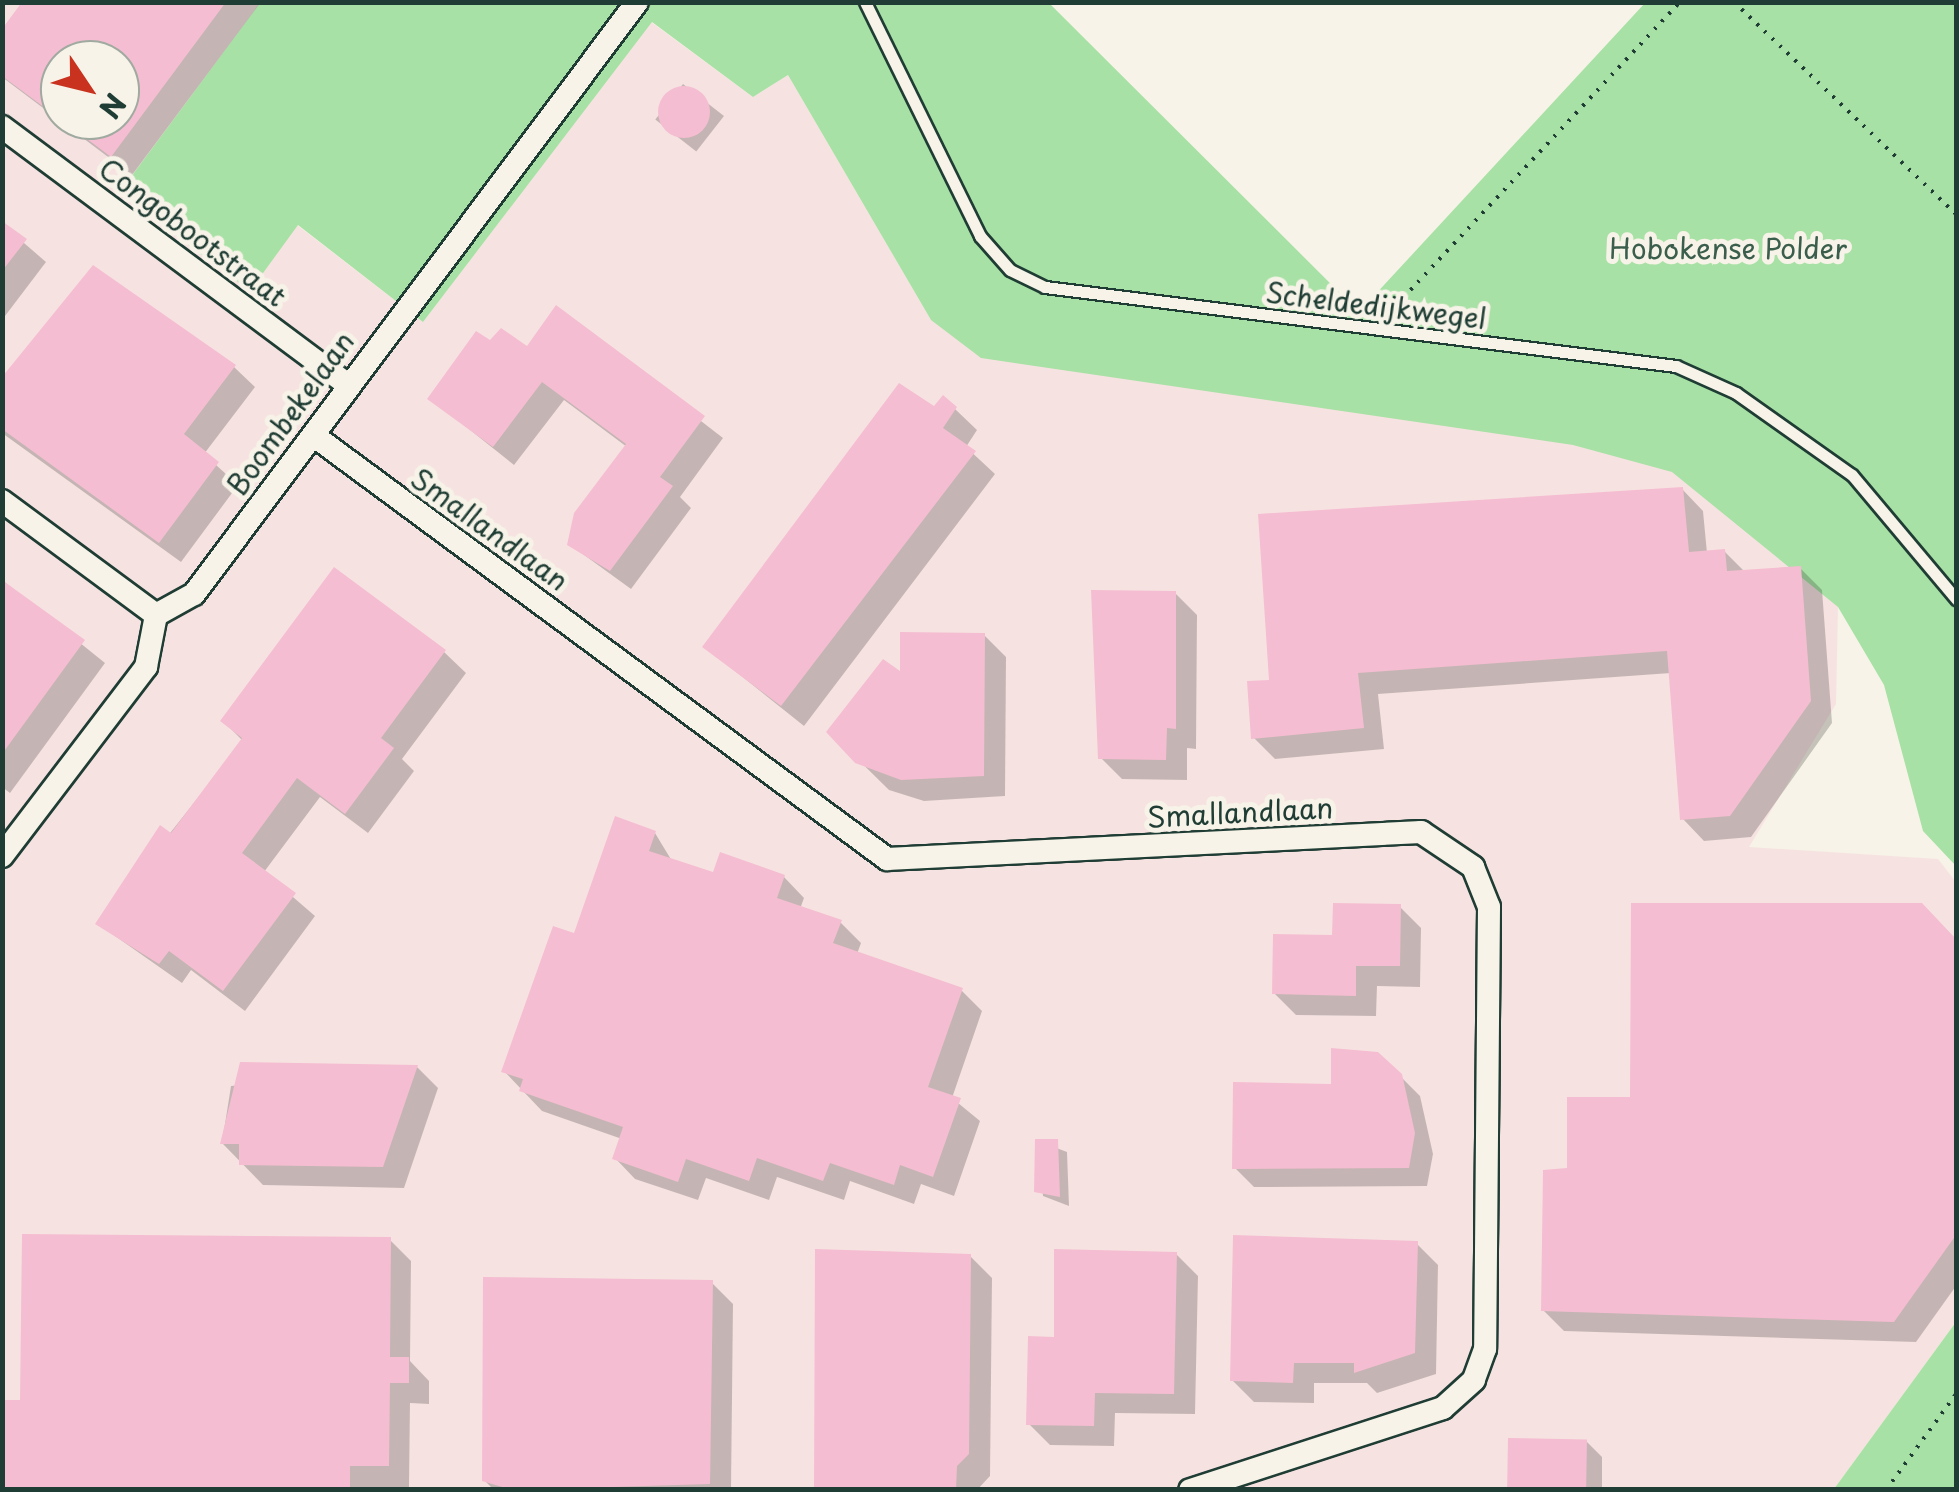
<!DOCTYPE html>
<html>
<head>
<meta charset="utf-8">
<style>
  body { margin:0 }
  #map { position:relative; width:1959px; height:1492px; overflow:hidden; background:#f7f3e8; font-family:"Playpen Sans",sans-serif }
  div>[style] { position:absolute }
  .built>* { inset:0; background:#f6e3e1 }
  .green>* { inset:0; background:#a8e1a5 }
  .shadow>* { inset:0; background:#0003; transform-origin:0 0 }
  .building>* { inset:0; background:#f5bdd1; transform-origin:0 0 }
  .round { border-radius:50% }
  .path>* { height:4px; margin-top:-2px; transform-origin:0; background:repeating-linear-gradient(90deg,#1f3d34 0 2.5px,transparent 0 10.5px) }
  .roads { filter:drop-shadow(2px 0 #1f3d34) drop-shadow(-2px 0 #1f3d34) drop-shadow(0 2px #1f3d34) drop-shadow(0 -2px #1f3d34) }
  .lane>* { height:11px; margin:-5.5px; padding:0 5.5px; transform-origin:5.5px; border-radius:5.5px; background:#f7f3e8 }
  .street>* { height:22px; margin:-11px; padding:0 11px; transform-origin:11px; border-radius:11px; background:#f7f3e8 }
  span { translate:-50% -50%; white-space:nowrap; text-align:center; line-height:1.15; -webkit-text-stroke:10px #f7f3e8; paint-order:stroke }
  .street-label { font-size:28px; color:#1f3d34 }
  .park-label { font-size:28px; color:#3a5e4b }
  .frame { position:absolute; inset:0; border:5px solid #1f3d34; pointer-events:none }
  .north { position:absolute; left:40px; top:40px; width:100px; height:100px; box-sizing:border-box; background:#f7f3e8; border:2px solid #a1aaa0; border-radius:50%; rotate:125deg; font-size:28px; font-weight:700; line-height:40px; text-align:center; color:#1f3d34 }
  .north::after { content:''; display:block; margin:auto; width:35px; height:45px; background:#c8321e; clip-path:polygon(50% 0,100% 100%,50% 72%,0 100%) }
</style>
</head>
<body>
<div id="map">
  <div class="built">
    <div style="clip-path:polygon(evenodd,3px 3px,260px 3px,120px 193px,250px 291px,297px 225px,423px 322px,651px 22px,753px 97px,788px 75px,931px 320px,1591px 447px,1672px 471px,1810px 576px,1838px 607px,1836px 704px,1749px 847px,1938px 859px,1956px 882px,1956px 1322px,1834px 1489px,3px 1490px,3px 3px,60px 60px,120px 60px,120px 120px,60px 120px,60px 60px)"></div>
  </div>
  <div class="green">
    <div style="clip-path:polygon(260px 3px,1049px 3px,1359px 312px,1645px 3px,1956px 3px,1956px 866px,1923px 831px,1884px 685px,1838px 607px,1672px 472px,1573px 445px,981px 358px,931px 320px,788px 75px,753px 97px,652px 22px,423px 322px,298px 225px,250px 291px,119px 193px)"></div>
    <div style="clip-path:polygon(1956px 1322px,1956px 1489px,1834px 1489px)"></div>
  </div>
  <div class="shadow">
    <div style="clip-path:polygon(evenodd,26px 2px,261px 2px,132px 175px,2px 77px,2px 34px,26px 2px,60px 60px,120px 60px,120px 120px,60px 120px,60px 60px)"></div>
    <div style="left:683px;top:84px;width:52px;height:45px;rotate:38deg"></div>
    <div style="clip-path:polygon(2px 224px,46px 262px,2px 320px)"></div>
    <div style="clip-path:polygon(556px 309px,723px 438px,680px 497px,691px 508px,631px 589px,569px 544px,627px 447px,564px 400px,514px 465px,430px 398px,491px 344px,528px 349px)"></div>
    <div style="clip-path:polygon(234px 367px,255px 387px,204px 454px,238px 485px,181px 562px,2px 433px,2px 382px)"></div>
    <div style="clip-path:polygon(935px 409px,955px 409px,977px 430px,966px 447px,995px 474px,804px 726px,705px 647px)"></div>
    <div style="clip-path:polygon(1682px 489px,1703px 511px,1707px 553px,1724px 551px,1745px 572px,1800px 568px,1822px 590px,1832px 723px,1751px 837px,1704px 841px,1683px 819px,1671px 673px,1378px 694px,1384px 749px,1275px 759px,1254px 738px,1272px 682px)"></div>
    <div style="clip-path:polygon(2px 580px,105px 663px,10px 793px,2px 787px)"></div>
    <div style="clip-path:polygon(1175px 593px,1197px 615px,1196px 749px,1187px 748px,1187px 780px,1122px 779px,1101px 758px)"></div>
    <div style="clip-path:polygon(984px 635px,1006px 657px,1005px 796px,924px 801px,889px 790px,829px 731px,903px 676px)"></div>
    <div style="clip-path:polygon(444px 652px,466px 673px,402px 759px,414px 771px,368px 833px,320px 797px,264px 872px,315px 916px,245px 1011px,191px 970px,182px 983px,98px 924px,243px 741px,223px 721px)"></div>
    <div style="clip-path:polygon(655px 833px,672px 861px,714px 875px,784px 877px,804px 898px,800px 909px,840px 922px,861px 943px,857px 954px,961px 990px,982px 1011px,952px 1098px,980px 1121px,954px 1196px,921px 1184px,914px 1204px,850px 1181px,844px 1200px,777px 1177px,769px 1200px,706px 1178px,698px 1200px,635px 1179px,615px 1158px,622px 1139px,542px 1111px,504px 1071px,575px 936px)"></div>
    <div style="clip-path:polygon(1920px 906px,1956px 942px,1956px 1286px,1916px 1342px,1564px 1331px,1543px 1310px,1570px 1170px,1632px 1100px)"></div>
    <div style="clip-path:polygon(1400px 907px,1421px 928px,1420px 987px,1377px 986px,1376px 1016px,1296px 1015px,1274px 993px,1335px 937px)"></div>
    <div style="clip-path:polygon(417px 1067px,438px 1088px,404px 1188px,263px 1185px,222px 1143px,231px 1086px)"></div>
    <div style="clip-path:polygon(1400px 1076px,1420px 1096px,1433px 1154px,1427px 1186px,1254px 1187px,1235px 1168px,1333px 1087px)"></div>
    <div style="clip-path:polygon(1038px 1141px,1067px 1152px,1069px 1206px,1043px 1196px)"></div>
    <div style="clip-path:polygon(390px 1240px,411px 1261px,410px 1361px,429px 1381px,429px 1404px,410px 1403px,409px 1487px,2px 1490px)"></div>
    <div style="clip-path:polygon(1417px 1244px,1438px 1265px,1436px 1374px,1377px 1393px,1367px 1383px,1314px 1383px,1314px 1403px,1254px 1402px,1232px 1380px)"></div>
    <div style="clip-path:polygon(1176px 1254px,1198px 1276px,1195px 1414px,1115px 1413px,1114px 1446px,1050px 1445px,1029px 1424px,1056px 1339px)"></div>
    <div style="clip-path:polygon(970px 1256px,992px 1278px,990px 1476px,977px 1490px,816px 1490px)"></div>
    <div style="clip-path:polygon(712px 1283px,733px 1304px,731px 1490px,494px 1490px,484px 1480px)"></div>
    <div style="clip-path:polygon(1586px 1441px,1602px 1457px,1602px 1490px,1509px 1490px)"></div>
  </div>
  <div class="building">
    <div style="clip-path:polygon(22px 2px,226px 2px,111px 157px,62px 120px,120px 120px,120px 60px,60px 60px,60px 119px,2px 76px,2px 29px)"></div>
    <div class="round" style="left:658px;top:86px;width:52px;height:52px"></div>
    <div style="clip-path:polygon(2px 221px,27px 239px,2px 271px)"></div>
    <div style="clip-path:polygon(93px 265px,236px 365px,184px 434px,219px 462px,159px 543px,2px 429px,2px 377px)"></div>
    <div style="clip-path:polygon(556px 305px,705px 416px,660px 477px,673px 486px,610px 571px,567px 545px,574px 513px,626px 444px,542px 382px,493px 447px,427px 399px,476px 331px,490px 340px,501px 328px,527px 346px)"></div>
    <div style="clip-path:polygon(899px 383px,934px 406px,943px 395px,957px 407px,943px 428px,976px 451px,781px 706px,702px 647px)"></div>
    <div style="clip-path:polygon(1683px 487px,1689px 552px,1725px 549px,1727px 571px,1801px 566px,1811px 701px,1730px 816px,1680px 820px,1667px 651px,1358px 673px,1364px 728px,1251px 739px,1247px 681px,1269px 680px,1258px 514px)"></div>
    <div style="clip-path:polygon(334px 567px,446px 650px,381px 738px,394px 748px,345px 814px,297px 778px,242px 853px,296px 893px,223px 991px,169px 951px,159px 964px,95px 924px,160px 825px,171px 833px,242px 738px,220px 721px)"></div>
    <div style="clip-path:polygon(2px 580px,85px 640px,2px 754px)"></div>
    <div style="clip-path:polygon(1091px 590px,1176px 591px,1176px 729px,1167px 728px,1166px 760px,1098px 759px)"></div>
    <div style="clip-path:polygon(900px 632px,985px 633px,984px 776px,901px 780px,855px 763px,826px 732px,883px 659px,900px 671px)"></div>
    <div style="clip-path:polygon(615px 816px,656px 831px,649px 851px,713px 872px,720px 852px,785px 875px,777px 898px,842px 920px,833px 943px,963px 988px,928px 1087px,961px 1098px,933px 1177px,900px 1165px,894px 1185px,830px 1163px,823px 1181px,757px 1158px,749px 1181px,686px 1159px,678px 1182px,612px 1159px,623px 1127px,519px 1091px,523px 1079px,501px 1072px,553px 926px,574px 933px)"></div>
    <div style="clip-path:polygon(1333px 903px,1401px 904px,1400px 966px,1356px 966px,1356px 996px,1272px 994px,1273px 934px,1332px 935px)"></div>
    <div style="clip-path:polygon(1631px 903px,1922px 903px,1956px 939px,1956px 1235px,1894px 1322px,1541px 1311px,1543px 1170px,1567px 1168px,1567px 1097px,1630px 1097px)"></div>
    <div style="clip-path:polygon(1331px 1048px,1378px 1052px,1402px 1074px,1415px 1133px,1409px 1168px,1232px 1169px,1233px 1082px,1331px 1084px)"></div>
    <div style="clip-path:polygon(240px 1062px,418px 1065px,383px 1167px,239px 1165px,239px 1144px,220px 1144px)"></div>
    <div style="clip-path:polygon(1035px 1139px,1058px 1139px,1060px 1197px,1034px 1192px)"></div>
    <div style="clip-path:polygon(22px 1234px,391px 1237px,390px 1357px,409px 1357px,409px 1383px,390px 1383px,389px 1466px,350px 1466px,350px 1490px,2px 1490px,2px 1400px,20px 1400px)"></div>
    <div style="clip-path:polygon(1233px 1235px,1418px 1241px,1415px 1353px,1354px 1373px,1354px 1363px,1294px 1363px,1293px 1383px,1230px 1381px)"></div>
    <div style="clip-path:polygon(815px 1249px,971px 1254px,969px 1454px,957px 1466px,956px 1490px,814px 1490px)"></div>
    <div style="clip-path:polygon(1054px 1249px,1177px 1252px,1174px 1394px,1095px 1393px,1094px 1426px,1026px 1425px,1028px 1336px,1054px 1337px)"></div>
    <div style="clip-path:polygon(483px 1277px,713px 1280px,710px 1484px,513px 1490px,482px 1481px)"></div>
    <div style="left:1508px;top:1438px;width:79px;height:52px;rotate:1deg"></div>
  </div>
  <div class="path">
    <div style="left:1734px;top:2px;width:307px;rotate:43.7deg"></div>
    <div style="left:1389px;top:313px;width:426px;rotate:-46.9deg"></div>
    <div style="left:1886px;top:1490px;width:119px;rotate:-53.9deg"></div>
  </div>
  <div class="roads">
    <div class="lane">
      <div style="left:865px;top:2px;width:261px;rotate:63.8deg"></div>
      <div style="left:980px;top:236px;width:45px;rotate:48.6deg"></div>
      <div style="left:1010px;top:270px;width:39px;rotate:26deg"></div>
      <div style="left:1045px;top:287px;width:636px;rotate:7.14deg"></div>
      <div style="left:1676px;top:366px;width:66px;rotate:24.2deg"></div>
      <div style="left:1736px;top:393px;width:142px;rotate:35.3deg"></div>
      <div style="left:1852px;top:475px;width:162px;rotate:50deg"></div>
    </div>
    <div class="street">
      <div style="left:2px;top:127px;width:432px;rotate:36.7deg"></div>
      <div style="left:313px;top:435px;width:714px;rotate:36.45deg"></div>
      <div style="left:887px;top:859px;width:535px;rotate:-2.89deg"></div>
      <div style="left:1421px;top:832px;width:63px;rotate:33.9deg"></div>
      <div style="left:1473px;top:867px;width:43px;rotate:68.2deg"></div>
      <div style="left:1489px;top:907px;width:442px;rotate:90.5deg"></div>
      <div style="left:1485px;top:1349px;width:33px;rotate:110deg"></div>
      <div style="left:1474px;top:1380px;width:42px;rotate:137.9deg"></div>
      <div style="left:1443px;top:1408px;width:266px;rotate:162deg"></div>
      <div style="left:2px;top:501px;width:192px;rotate:36.5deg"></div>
      <div style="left:156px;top:615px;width:43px;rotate:-28.9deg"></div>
      <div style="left:194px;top:594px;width:739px;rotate:-53.19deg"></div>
      <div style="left:2px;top:856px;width:238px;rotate:-52.7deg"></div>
      <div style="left:146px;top:667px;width:53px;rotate:-79.1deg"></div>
    </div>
  </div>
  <div class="street-label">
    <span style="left:193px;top:232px;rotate:37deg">Congobootstraat</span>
    <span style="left:1376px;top:305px;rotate:7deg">Scheldedijkwegel</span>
    <span style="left:290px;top:413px;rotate:-54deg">Boombekelaan</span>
    <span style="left:490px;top:529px;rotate:36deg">Smallandlaan</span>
    <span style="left:1240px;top:812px;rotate:-3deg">Smallandlaan</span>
  </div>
  <div class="park-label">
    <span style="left:1728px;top:248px">Hobokense Polder</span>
  </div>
  <div class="frame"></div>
  <div class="north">N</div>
</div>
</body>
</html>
